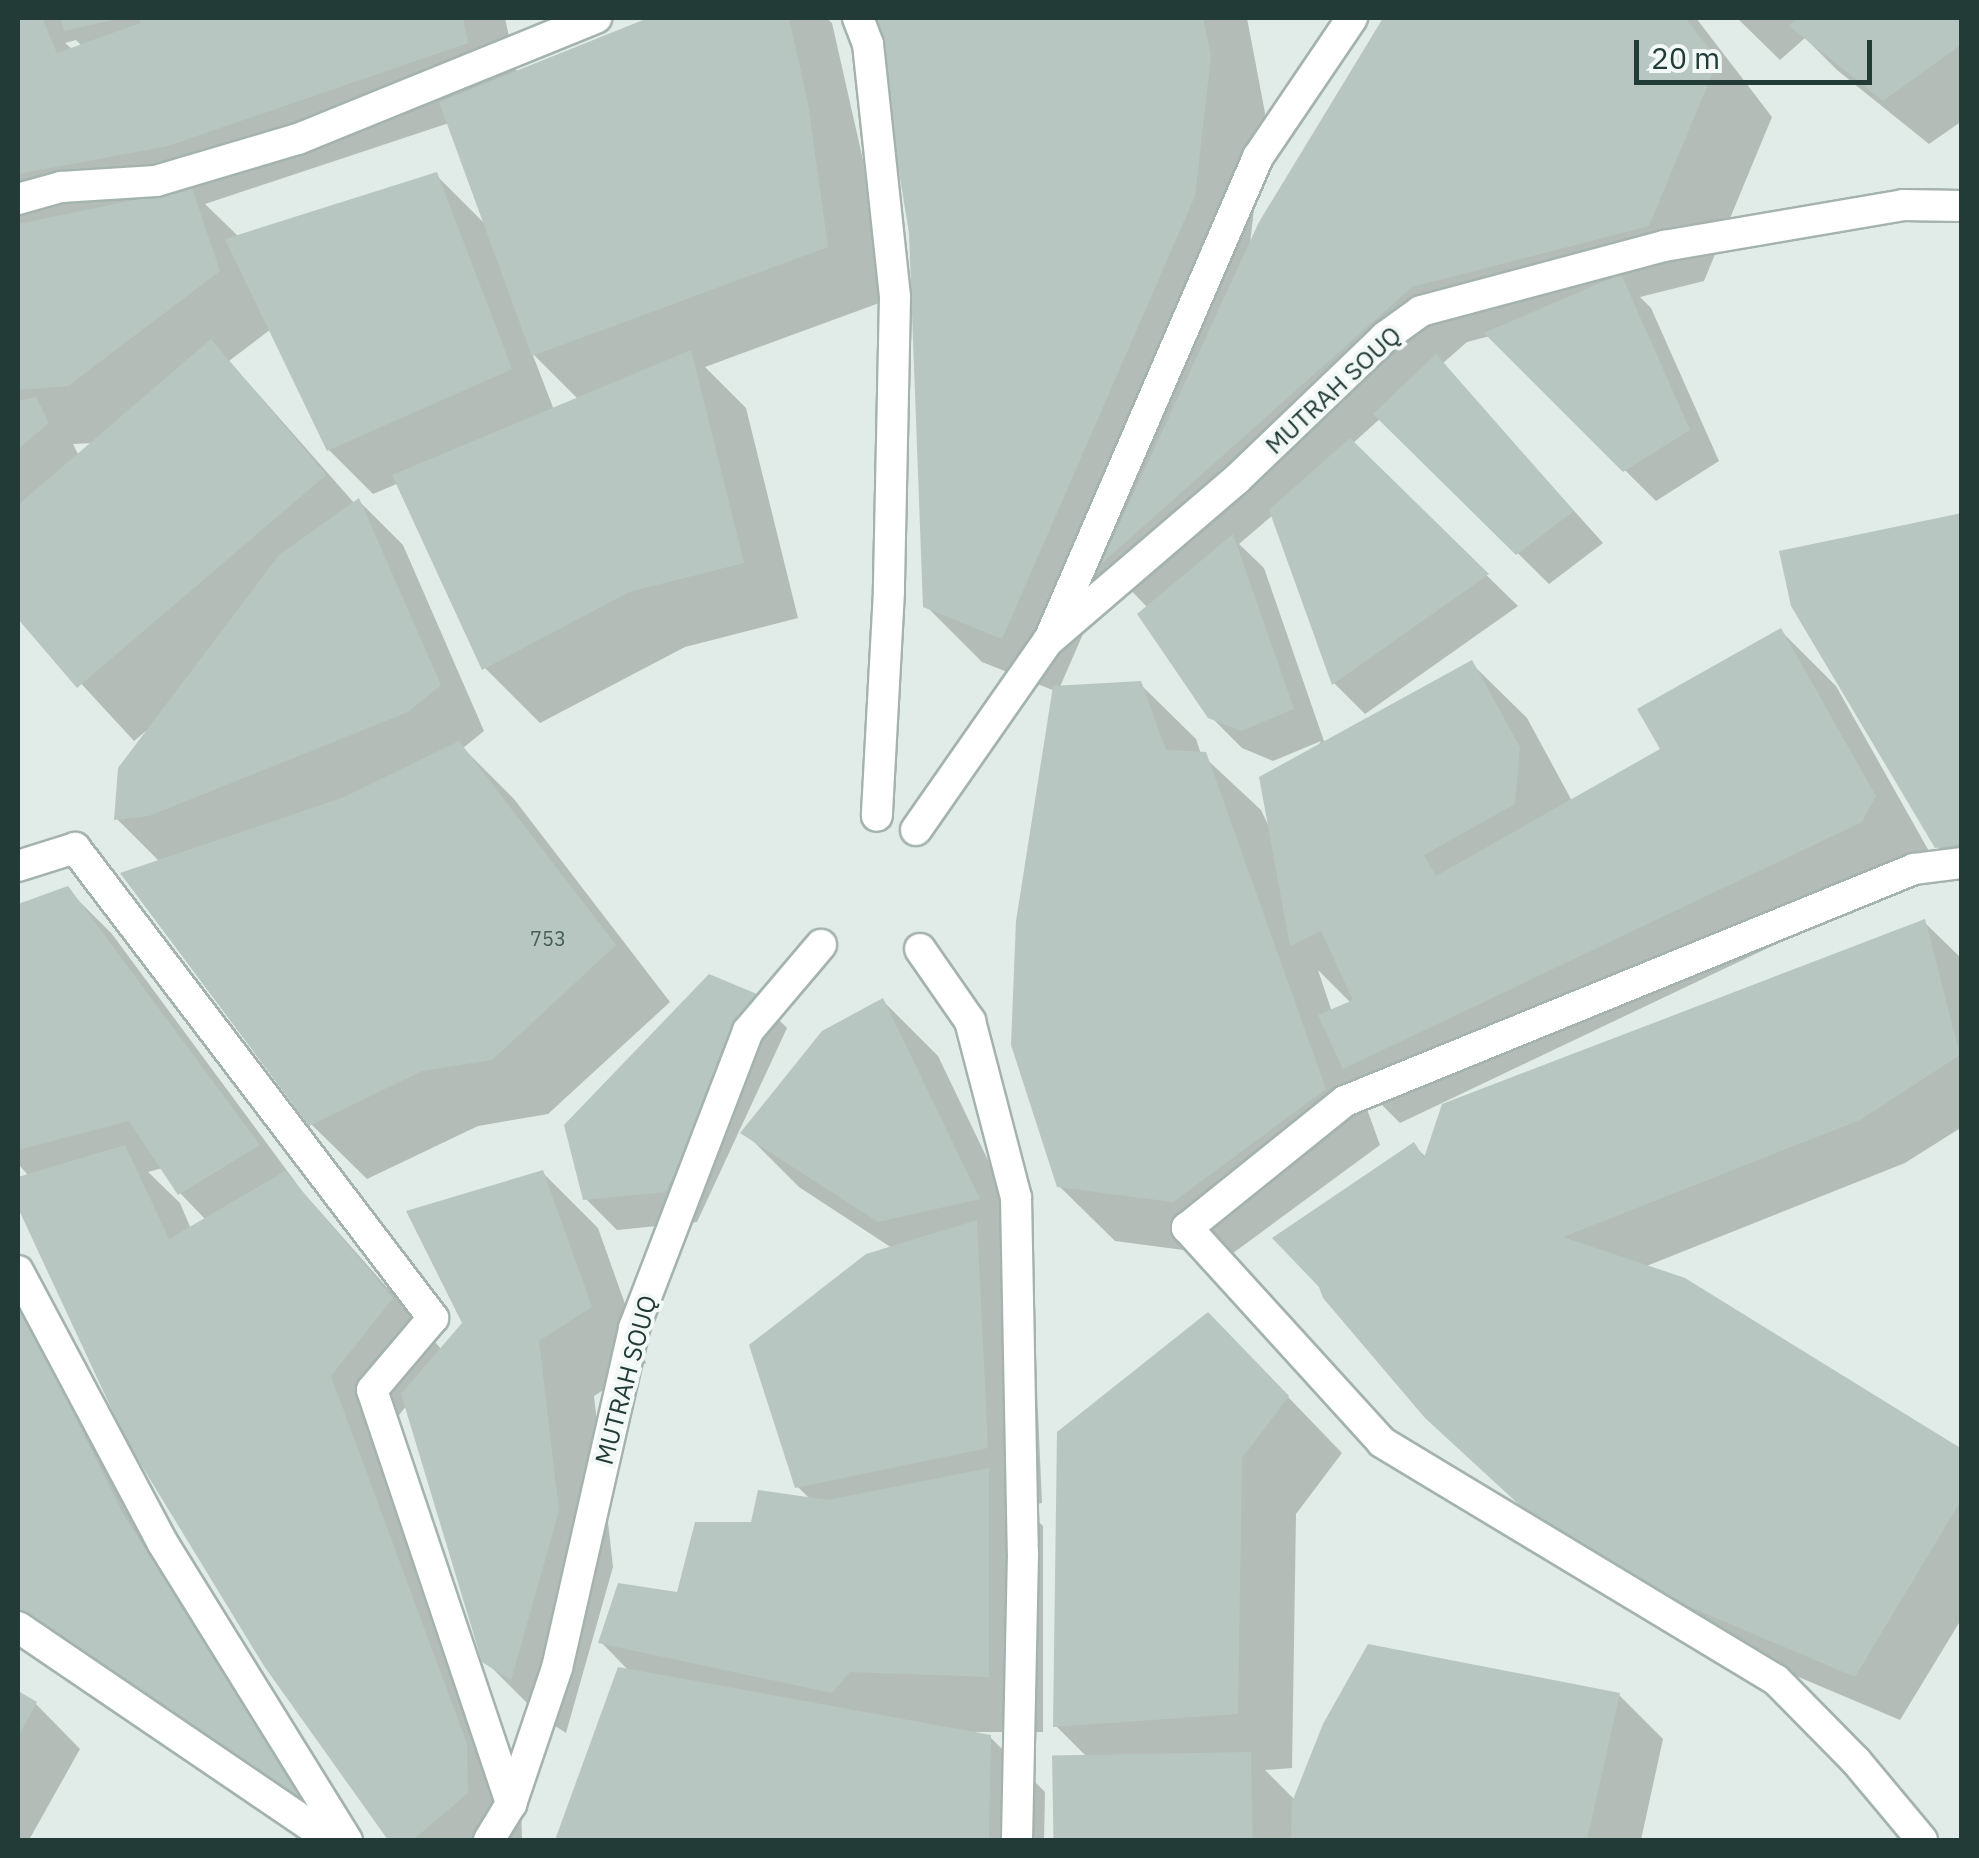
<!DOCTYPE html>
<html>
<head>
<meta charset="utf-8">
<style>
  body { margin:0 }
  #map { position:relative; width:1979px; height:1858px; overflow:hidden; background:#e1ebe7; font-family:"IBM Plex Sans",sans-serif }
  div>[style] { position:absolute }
  .shadow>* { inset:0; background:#0003 }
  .building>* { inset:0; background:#b7c6c0; transform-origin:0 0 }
  .roads { filter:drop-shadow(2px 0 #a4b3ae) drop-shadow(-2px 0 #a4b3ae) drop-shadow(0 2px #a4b3ae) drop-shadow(0 -2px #a4b3ae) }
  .pedestrian>* { height:30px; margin:-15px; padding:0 15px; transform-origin:15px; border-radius:15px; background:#fff }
  .minor>* { height:30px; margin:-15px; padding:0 15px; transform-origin:15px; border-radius:15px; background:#fff }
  span { translate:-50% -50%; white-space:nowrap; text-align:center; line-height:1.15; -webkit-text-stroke:8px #f1f8f5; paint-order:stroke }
  .number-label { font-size:20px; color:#475e58 }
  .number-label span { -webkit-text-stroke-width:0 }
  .street-label { font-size:25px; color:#223b36 }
  .frame { position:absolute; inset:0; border:20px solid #223b36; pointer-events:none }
  .scale { position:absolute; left:1634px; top:40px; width:238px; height:45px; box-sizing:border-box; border:5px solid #223b36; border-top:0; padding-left:12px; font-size:30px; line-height:35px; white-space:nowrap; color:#223b36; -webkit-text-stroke:8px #f1f8f5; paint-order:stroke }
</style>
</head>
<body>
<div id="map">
  <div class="shadow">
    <div style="clip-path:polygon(evenodd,18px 18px,505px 18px,517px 73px,655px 18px,826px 18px,832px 23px,863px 160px,882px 302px,705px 367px,746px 408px,798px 618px,685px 647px,540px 723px,485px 668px,399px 483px,373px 494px,329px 450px,271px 329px,229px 361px,355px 504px,359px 501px,403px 545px,484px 731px,463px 748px,514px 799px,670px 1002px,548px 1114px,478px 1126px,367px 1179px,311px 1124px,160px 862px,117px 819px,146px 731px,134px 741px,18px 615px,18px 18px,76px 40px,82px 46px,73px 50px,65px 43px,76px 40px,18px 18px,449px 123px,486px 225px,436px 175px,239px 237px,205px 204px,449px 123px,18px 18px,532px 353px,579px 400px,554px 410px,532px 353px,18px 18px,94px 443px,79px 456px,73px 444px,94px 443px)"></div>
    <div style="clip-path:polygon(evenodd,876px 18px,1247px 18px,1265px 113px,1250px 244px,1386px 18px,1696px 18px,1772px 117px,1704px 281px,1640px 297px,1651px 308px,1719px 461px,1656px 501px,1490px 336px,1467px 342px,1442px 364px,1603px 543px,1549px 584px,1381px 418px,1352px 444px,1518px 606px,1365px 714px,1334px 683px,1274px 514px,1239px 544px,1264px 568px,1325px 744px,1471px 663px,1527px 718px,1572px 801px,1663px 750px,1781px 631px,1836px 686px,1930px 853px,1917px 877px,1400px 1123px,1356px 1079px,1380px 1145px,1229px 1256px,1115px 1241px,1059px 1186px,1055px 691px,982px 662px,926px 606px,911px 232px,876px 18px,1111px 570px,1148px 608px,1210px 716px,1242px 748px,1273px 761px,1321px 741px,1271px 831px,1261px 810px,1201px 754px,1196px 739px,1140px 684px,1059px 689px,1111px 570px,876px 18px,1318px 970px,1351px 1003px,1332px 1012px,1318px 970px)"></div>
    <div style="clip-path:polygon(1737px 18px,1962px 18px,1962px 121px,1929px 144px,1837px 70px,1805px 38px,1780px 60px)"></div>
    <div style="clip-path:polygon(1962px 516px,1962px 871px,1937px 846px)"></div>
    <div style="clip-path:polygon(evenodd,67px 889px,112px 934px,302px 1191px,442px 1350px,465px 1324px,542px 1172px,598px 1228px,646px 1363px,594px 1396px,613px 1567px,566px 1733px,540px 1716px,484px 1660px,407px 1405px,385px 1433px,521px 1802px,522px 1840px,391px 1840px,266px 1665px,128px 1439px,18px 1202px,18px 1179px,29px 1176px,18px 1164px,18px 906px,67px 889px,163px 1168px,180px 1193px,206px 1220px,191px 1229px,180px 1203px,148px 1172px,163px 1168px)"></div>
    <div style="clip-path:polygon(1924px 922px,1962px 959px,1962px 1127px,1905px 1163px,1644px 1267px,1684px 1280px,1962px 1452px,1962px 1618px,1900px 1720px,1709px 1639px,1586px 1566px,1427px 1416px,1413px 1145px,1427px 1158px)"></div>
    <div style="clip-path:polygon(710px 977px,756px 996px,787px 1028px,697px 1222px,617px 1230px,585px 1198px)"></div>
    <div style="clip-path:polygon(883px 1001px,938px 1056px,1033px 1254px,1012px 1259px,1032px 1278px,1042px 1503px,1024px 1507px,1043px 1526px,1043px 1732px,963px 1732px,990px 1737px,1045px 1792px,1044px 1840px,557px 1840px,620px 1670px,630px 1672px,601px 1642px,679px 1595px,811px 1500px,798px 1487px,892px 1248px,799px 1187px,744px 1132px)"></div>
    <div style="clip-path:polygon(18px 1270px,178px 1572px,348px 1840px,176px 1733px,18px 1648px)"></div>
    <div style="clip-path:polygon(1263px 1371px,1342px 1453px,1296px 1514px,1292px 1768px,1265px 1770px,1295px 1800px,1619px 1695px,1663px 1739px,1641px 1840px,1056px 1840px,1054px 1760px,1089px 1759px,1056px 1726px)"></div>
    <div style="clip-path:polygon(18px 1694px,36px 1704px,80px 1749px,29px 1840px,18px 1840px)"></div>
  </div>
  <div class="building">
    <div style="clip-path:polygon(18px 18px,42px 18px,57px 53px,140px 23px,140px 18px,463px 18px,468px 43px,168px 146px,18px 174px)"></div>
    <div style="clip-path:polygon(61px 18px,117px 18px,117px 19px,64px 31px)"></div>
    <div style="clip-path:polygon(648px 18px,789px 18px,808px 103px,828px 247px,532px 356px,439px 102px)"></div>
    <div style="clip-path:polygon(874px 18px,1203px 18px,1211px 56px,1195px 196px,1002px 639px,923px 607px,909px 233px)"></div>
    <div style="clip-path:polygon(1383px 18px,1685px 18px,1718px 60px,1649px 226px,1412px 287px,1101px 564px,1259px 222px)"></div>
    <div style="clip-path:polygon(1797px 18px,1962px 18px,1962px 44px,1883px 101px,1789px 26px)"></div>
    <div style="clip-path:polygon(437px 172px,512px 369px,327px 451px,225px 239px)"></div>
    <div style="clip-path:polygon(192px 188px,220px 271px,68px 386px,18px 390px,18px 224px)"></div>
    <div style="clip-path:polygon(1621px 274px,1690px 430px,1623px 472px,1484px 333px)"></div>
    <div style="clip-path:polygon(211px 339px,326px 475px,77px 688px,18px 619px,18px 505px)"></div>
    <div style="clip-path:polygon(691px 350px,744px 563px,629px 592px,482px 670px,392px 475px)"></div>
    <div style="clip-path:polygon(1436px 354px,1574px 511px,1516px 555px,1373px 414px)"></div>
    <div style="clip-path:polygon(36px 397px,49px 423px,18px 449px,18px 401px)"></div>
    <div style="clip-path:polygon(1350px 438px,1489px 574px,1332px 685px,1269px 510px)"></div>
    <div style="clip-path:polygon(359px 498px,441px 685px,408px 712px,149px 816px,114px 820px,118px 768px,279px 555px)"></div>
    <div style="clip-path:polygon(1962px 513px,1962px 844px,1935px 848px,1791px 606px,1779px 551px)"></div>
    <div style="clip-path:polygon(1233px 534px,1294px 709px,1241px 731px,1208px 718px,1137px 614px)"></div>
    <div style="clip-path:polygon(1781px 628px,1876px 796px,1862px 822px,1343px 1069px,1318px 1015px,1353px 1000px,1321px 931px,1290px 946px,1259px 777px,1472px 660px,1520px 747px,1515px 804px,1424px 855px,1436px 876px,1660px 749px,1637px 709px)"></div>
    <div style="clip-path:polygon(1141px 681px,1166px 750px,1206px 752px,1326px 1089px,1173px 1202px,1057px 1187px,1011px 1045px,1016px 921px,1053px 686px)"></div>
    <div style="clip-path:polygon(459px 741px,616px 945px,492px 1060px,422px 1071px,309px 1126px,120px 873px,342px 798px)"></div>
    <div style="clip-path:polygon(68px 886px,260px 1145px,178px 1195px,129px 1121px,18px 1150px,18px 904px)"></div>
    <div style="clip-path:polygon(1925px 919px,1960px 1055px,1860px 1120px,1563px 1237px,1685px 1278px,1962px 1449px,1962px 1499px,1855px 1677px,1662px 1595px,1538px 1522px,1425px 1418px,1323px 1298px,1319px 1287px,1272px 1238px,1414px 1142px,1424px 1158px,1442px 1104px)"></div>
    <div style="clip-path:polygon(709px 974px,757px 994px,666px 1192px,583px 1200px,564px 1125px)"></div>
    <div style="clip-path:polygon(883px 998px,980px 1199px,878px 1222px,740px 1133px,822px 1031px)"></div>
    <div style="clip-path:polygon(125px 1145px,169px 1239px,285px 1171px,393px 1298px,331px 1376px,467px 1744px,468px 1793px,413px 1840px,388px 1840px,264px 1666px,126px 1440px,18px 1208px,18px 1177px)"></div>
    <div style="clip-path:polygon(543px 1170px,592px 1307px,539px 1341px,559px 1511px,511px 1680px,482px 1662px,401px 1394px,462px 1323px,406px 1211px)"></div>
    <div style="clip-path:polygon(977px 1220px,988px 1448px,795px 1488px,749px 1345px,866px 1254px)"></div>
    <div style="clip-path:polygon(18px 1300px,123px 1514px,309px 1807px,18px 1624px)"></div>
    <div style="clip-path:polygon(1208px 1312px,1289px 1396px,1242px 1458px,1238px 1714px,1053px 1727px,1057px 1432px)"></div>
    <div style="clip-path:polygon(989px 1468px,989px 1677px,850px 1672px,832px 1693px,598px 1643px,618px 1583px,677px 1592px,695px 1522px,751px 1522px,758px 1490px,828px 1500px)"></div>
    <div style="clip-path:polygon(1368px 1644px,1620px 1693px,1587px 1840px,1291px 1840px,1292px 1802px,1323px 1724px)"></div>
    <div style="clip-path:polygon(618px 1667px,991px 1735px,989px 1840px,555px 1840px)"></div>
    <div style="clip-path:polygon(18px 1691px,37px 1702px,18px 1737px)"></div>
    <div style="left:1251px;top:1752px;width:88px;height:199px;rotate:89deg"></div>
  </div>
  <div class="roads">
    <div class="pedestrian">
      <div style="left:858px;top:18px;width:28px;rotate:69deg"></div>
      <div style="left:868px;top:44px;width:254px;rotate:83.9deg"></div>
      <div style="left:895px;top:297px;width:294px;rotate:91.2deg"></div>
      <div style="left:889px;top:591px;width:225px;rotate:93.1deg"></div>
      <div style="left:18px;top:199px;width:45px;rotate:-15.6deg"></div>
      <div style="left:61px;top:187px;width:95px;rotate:-3.6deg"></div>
      <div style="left:156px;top:181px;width:148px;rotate:-16.5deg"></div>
      <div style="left:298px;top:139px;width:322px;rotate:-22.1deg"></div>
      <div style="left:1052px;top:633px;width:519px;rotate:-66.6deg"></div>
      <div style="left:1258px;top:157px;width:168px;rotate:-55.9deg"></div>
      <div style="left:916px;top:830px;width:231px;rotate:-55.1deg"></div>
      <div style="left:1048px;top:641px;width:248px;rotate:-40.6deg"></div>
      <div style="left:1236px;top:480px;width:207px;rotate:-43.8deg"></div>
      <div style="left:1385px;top:337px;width:44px;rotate:-35.8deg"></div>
      <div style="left:1421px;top:311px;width:252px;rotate:-15deg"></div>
      <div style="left:1664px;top:246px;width:242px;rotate:-9.7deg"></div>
      <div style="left:1903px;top:205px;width:59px;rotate:1deg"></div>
      <div style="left:18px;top:866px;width:60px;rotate:-17.5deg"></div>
      <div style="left:75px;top:848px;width:591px;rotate:52.7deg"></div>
      <div style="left:433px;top:1318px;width:94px;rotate:130.3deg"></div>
      <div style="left:372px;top:1390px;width:437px;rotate:71.4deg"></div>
      <div style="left:920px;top:949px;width:88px;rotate:55.2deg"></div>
      <div style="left:970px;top:1021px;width:182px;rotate:75.4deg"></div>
      <div style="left:1016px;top:1197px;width:356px;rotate:88.9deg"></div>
      <div style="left:1023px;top:1553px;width:287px;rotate:91.2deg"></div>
      <div style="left:18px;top:1271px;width:307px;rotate:62deg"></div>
      <div style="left:162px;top:1542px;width:351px;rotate:58.2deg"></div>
      <div style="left:18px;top:1627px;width:379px;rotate:34.2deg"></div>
      <div style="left:489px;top:1840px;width:42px;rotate:-58.6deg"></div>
      <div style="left:511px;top:1804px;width:144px;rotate:-71.3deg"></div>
      <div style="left:557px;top:1668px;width:349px;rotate:-77.2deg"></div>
      <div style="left:634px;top:1328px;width:318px;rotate:-69deg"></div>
      <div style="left:748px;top:1031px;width:113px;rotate:-49.7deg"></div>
    </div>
    <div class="minor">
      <div style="left:1922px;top:1840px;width:103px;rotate:-129.9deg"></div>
      <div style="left:1856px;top:1761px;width:114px;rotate:-134.6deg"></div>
      <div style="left:1776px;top:1680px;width:460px;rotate:-148.9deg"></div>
      <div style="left:1382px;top:1442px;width:290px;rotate:-132.3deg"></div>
      <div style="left:1187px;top:1228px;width:203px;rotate:-38.8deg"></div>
      <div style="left:1345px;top:1101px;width:614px;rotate:-22.18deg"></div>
      <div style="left:1914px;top:869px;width:48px;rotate:-7.1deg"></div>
    </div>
  </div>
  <div class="number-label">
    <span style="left:548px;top:938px">753</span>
  </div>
  <div class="street-label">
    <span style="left:1333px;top:390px;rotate:-43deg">MUTRAH SOUQ</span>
    <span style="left:626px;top:1380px;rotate:-75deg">MUTRAH SOUQ</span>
  </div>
  <div class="frame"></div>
  <div class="scale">20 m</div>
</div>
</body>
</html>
